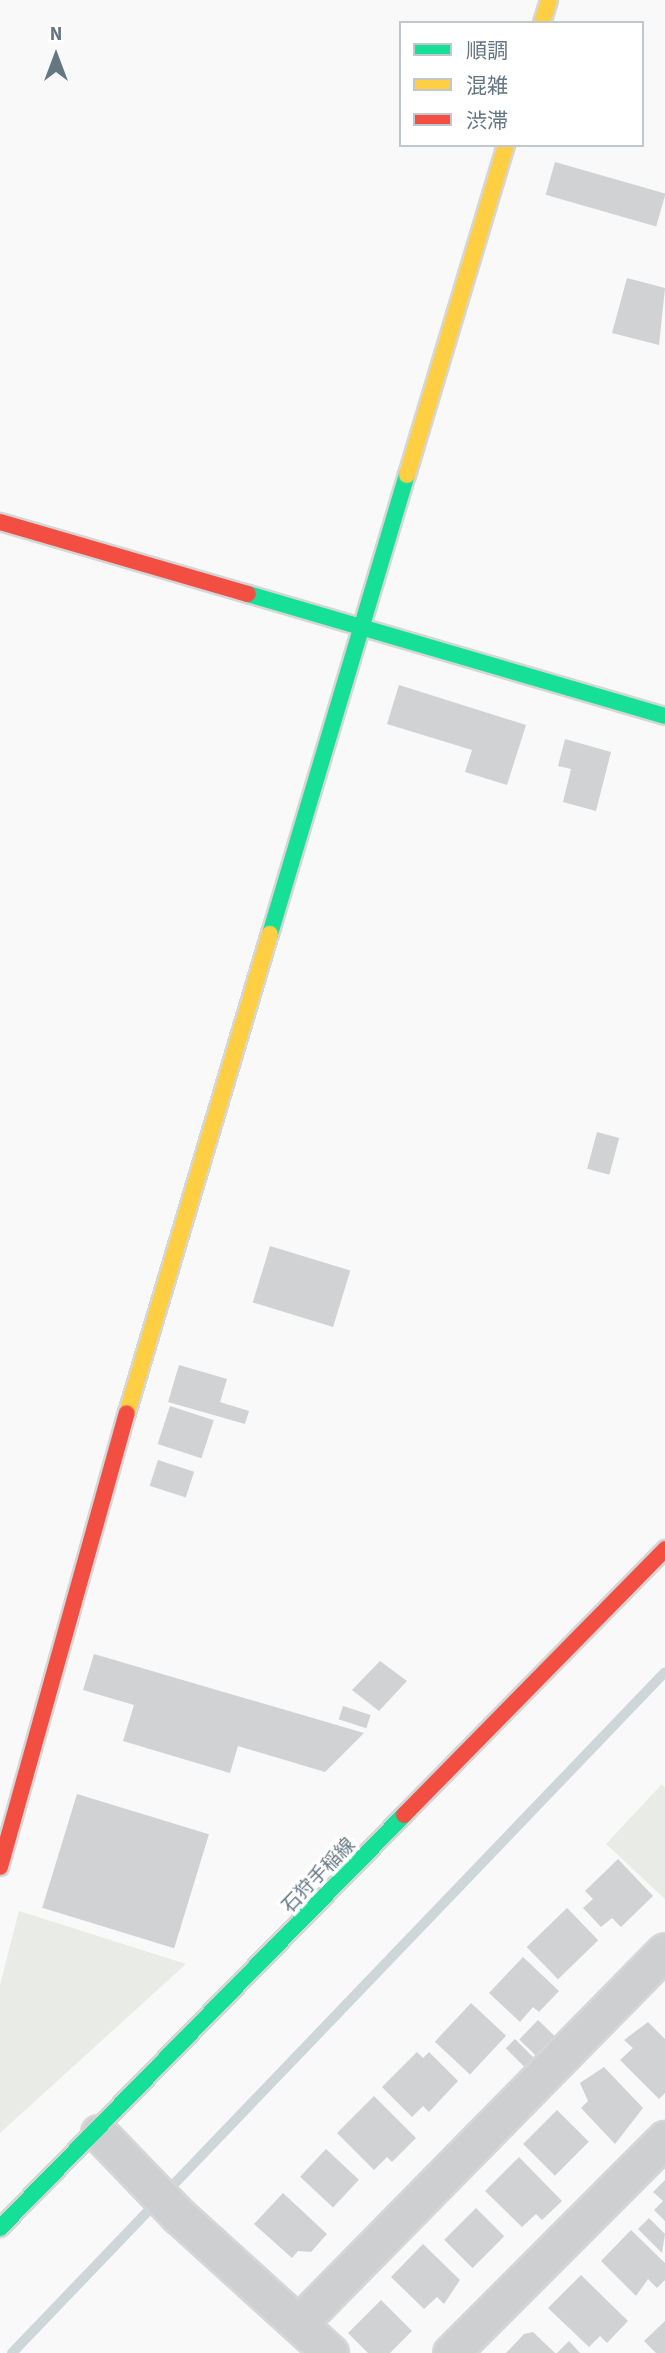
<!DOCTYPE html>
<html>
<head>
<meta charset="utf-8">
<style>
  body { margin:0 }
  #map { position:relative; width:665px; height:2353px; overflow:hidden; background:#f9f9f9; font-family:"Source Sans 3","Noto Sans JP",sans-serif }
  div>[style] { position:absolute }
  .green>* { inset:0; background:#e8ebe6 }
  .stream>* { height:10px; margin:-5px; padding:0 5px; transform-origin:5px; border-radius:5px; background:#ced6d9 }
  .building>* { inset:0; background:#d0d2d3; transform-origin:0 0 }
  .roads { filter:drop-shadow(2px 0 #d5d6d7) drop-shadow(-2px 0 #d5d6d7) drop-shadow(0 2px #d5d6d7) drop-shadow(0 -2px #d5d6d7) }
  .street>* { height:35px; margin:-17.5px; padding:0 17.5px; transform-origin:17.5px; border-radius:17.5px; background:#cecfd0 }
  .fast>* { height:16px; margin:-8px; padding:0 8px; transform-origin:8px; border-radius:8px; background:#16e098 }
  .slow>* { height:16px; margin:-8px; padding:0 8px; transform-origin:8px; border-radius:8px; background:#ffcf43 }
  .jam>* { height:16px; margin:-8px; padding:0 8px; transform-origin:8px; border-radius:8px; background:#f24e42 }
  span { translate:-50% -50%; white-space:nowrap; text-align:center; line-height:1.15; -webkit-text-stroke:7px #fff; paint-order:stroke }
  .street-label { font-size:19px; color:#657683 }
  .legend { position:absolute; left:399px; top:21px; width:245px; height:126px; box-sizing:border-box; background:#fff; border:2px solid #c1c8cd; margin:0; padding:9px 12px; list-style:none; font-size:21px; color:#657683 }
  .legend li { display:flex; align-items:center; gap:14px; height:35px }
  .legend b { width:35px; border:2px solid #c1c8cd }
  .north { position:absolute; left:21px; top:21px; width:70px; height:70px; -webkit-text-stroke:5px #fff; paint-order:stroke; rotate:0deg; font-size:19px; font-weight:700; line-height:28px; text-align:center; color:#657683 }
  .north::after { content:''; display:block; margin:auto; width:24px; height:32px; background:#657683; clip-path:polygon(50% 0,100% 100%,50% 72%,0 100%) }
</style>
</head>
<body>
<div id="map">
  <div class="green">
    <div style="clip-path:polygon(662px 1784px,665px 1788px,665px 1899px,606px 1844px)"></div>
    <div style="clip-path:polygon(19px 1911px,186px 1964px,0 2133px,0 1985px)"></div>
  </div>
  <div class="stream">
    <div style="left:12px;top:2353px;width:943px;rotate:-46.2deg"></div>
  </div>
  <div class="building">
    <div style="left:555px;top:162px;width:115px;height:34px;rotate:16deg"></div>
    <div style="clip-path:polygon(627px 278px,665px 288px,659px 345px,612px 333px)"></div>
    <div style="clip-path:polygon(399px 685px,526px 725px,507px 785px,465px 772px,472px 750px,387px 724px)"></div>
    <div style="clip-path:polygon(565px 739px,611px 752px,596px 811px,563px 802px,571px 769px,558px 766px)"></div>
    <div style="left:597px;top:1132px;width:23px;height:38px;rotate:15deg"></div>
    <div style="left:270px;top:1246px;width:84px;height:59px;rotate:17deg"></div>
    <div style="clip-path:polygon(179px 1365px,227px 1379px,220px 1402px,249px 1411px,245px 1424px,168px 1402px)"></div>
    <div style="left:170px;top:1406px;width:46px;height:40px;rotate:18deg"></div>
    <div style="left:158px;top:1460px;width:38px;height:27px;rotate:18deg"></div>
    <div style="clip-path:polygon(94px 1654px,364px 1733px,325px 1772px,238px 1746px,230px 1773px,123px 1741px,134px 1705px,83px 1690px)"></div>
    <div style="clip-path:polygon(380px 1661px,407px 1681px,379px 1711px,352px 1690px)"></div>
    <div style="left:343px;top:1706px;width:29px;height:14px;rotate:18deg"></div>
    <div style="left:77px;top:1794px;width:138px;height:119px;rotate:17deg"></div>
    <div style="clip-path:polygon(618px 1859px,653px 1896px,621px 1927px,612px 1918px,601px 1927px,583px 1908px,593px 1899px,585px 1891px)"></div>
    <div style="left:567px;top:1908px;width:45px;height:56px;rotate:46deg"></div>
    <div style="clip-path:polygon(523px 1957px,559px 1991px,539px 2012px,533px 2007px,520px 2022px,489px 1993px)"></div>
    <div style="left:471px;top:2003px;width:48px;height:53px;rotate:43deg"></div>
    <div style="left:538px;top:2020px;width:32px;height:27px;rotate:44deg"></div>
    <div style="clip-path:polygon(648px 2022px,665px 2039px,665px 2093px,659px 2099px,620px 2060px,633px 2048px,624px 2040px)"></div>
    <div style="left:515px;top:2039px;width:30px;height:13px;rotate:45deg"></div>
    <div style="clip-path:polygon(417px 2052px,423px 2058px,429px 2052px,458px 2081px,429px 2112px,423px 2106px,412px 2117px,382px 2087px)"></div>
    <div style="clip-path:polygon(604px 2067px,643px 2108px,615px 2144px,581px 2108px,588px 2101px,580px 2083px)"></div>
    <div style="clip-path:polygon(374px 2096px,416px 2138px,392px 2162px,387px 2157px,374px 2170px,337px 2133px)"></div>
    <div style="left:557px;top:2110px;width:45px;height:48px;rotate:45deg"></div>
    <div style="left:326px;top:2149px;width:45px;height:38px;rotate:43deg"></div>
    <div style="clip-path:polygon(519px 2157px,562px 2201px,542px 2220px,536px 2214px,522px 2227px,485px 2191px)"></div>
    <div style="clip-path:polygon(665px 2180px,665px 2221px,654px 2210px,663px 2201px,653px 2192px)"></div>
    <div style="clip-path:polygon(283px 2193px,327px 2234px,311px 2252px,298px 2251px,292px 2258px,254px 2224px)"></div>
    <div style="left:476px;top:2208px;width:40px;height:45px;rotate:45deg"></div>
    <div style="clip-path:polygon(649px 2218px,665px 2234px,662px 2253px,638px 2229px)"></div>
    <div style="clip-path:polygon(631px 2230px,665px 2263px,665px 2280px,657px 2288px,648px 2279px,636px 2296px,601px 2261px)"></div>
    <div style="clip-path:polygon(423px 2244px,460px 2280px,444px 2304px,437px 2297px,424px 2309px,391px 2277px)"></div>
    <div style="clip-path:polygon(581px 2275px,628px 2321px,607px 2343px,600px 2336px,589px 2347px,548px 2308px)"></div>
    <div style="clip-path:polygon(381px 2300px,412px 2331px,390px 2353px,368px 2353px,348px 2333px)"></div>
    <div style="clip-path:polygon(665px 2321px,665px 2353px,656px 2353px,644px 2341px)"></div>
    <div style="clip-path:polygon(533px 2332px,555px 2353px,506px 2353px,524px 2334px)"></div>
    <div style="clip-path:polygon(569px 2341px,580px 2353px,557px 2353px)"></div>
  </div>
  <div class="roads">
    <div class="street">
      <div style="left:99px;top:2133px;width:114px;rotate:46.1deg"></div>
      <div style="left:178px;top:2215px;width:205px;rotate:42.2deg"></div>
      <div style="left:300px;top:2322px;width:520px;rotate:-45.47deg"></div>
      <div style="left:451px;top:2353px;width:303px;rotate:-45deg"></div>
    </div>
    <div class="fast">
      <div style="left:248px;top:594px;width:434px;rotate:16.3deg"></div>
      <div style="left:270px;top:934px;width:479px;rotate:-73.4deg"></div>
      <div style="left:0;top:2228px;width:578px;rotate:-45.63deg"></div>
    </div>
    <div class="slow">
      <div style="left:542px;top:23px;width:24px;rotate:-73deg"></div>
      <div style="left:407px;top:475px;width:345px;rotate:-73.3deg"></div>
      <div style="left:127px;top:1413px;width:500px;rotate:-73.4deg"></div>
    </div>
    <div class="jam">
      <div style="left:0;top:522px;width:258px;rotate:16.2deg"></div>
      <div style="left:404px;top:1815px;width:373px;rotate:-45.5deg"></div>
      <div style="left:0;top:1867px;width:471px;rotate:-74.4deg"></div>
    </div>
  </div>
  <div class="street-label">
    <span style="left:319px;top:1876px;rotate:-46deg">石狩手稲線</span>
  </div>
  <ul class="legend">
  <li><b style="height:9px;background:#16e098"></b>順調</li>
  <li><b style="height:9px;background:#ffcf43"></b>混雑</li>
  <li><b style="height:9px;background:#f24e42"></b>渋滞</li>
  </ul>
  <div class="north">N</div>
</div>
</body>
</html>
